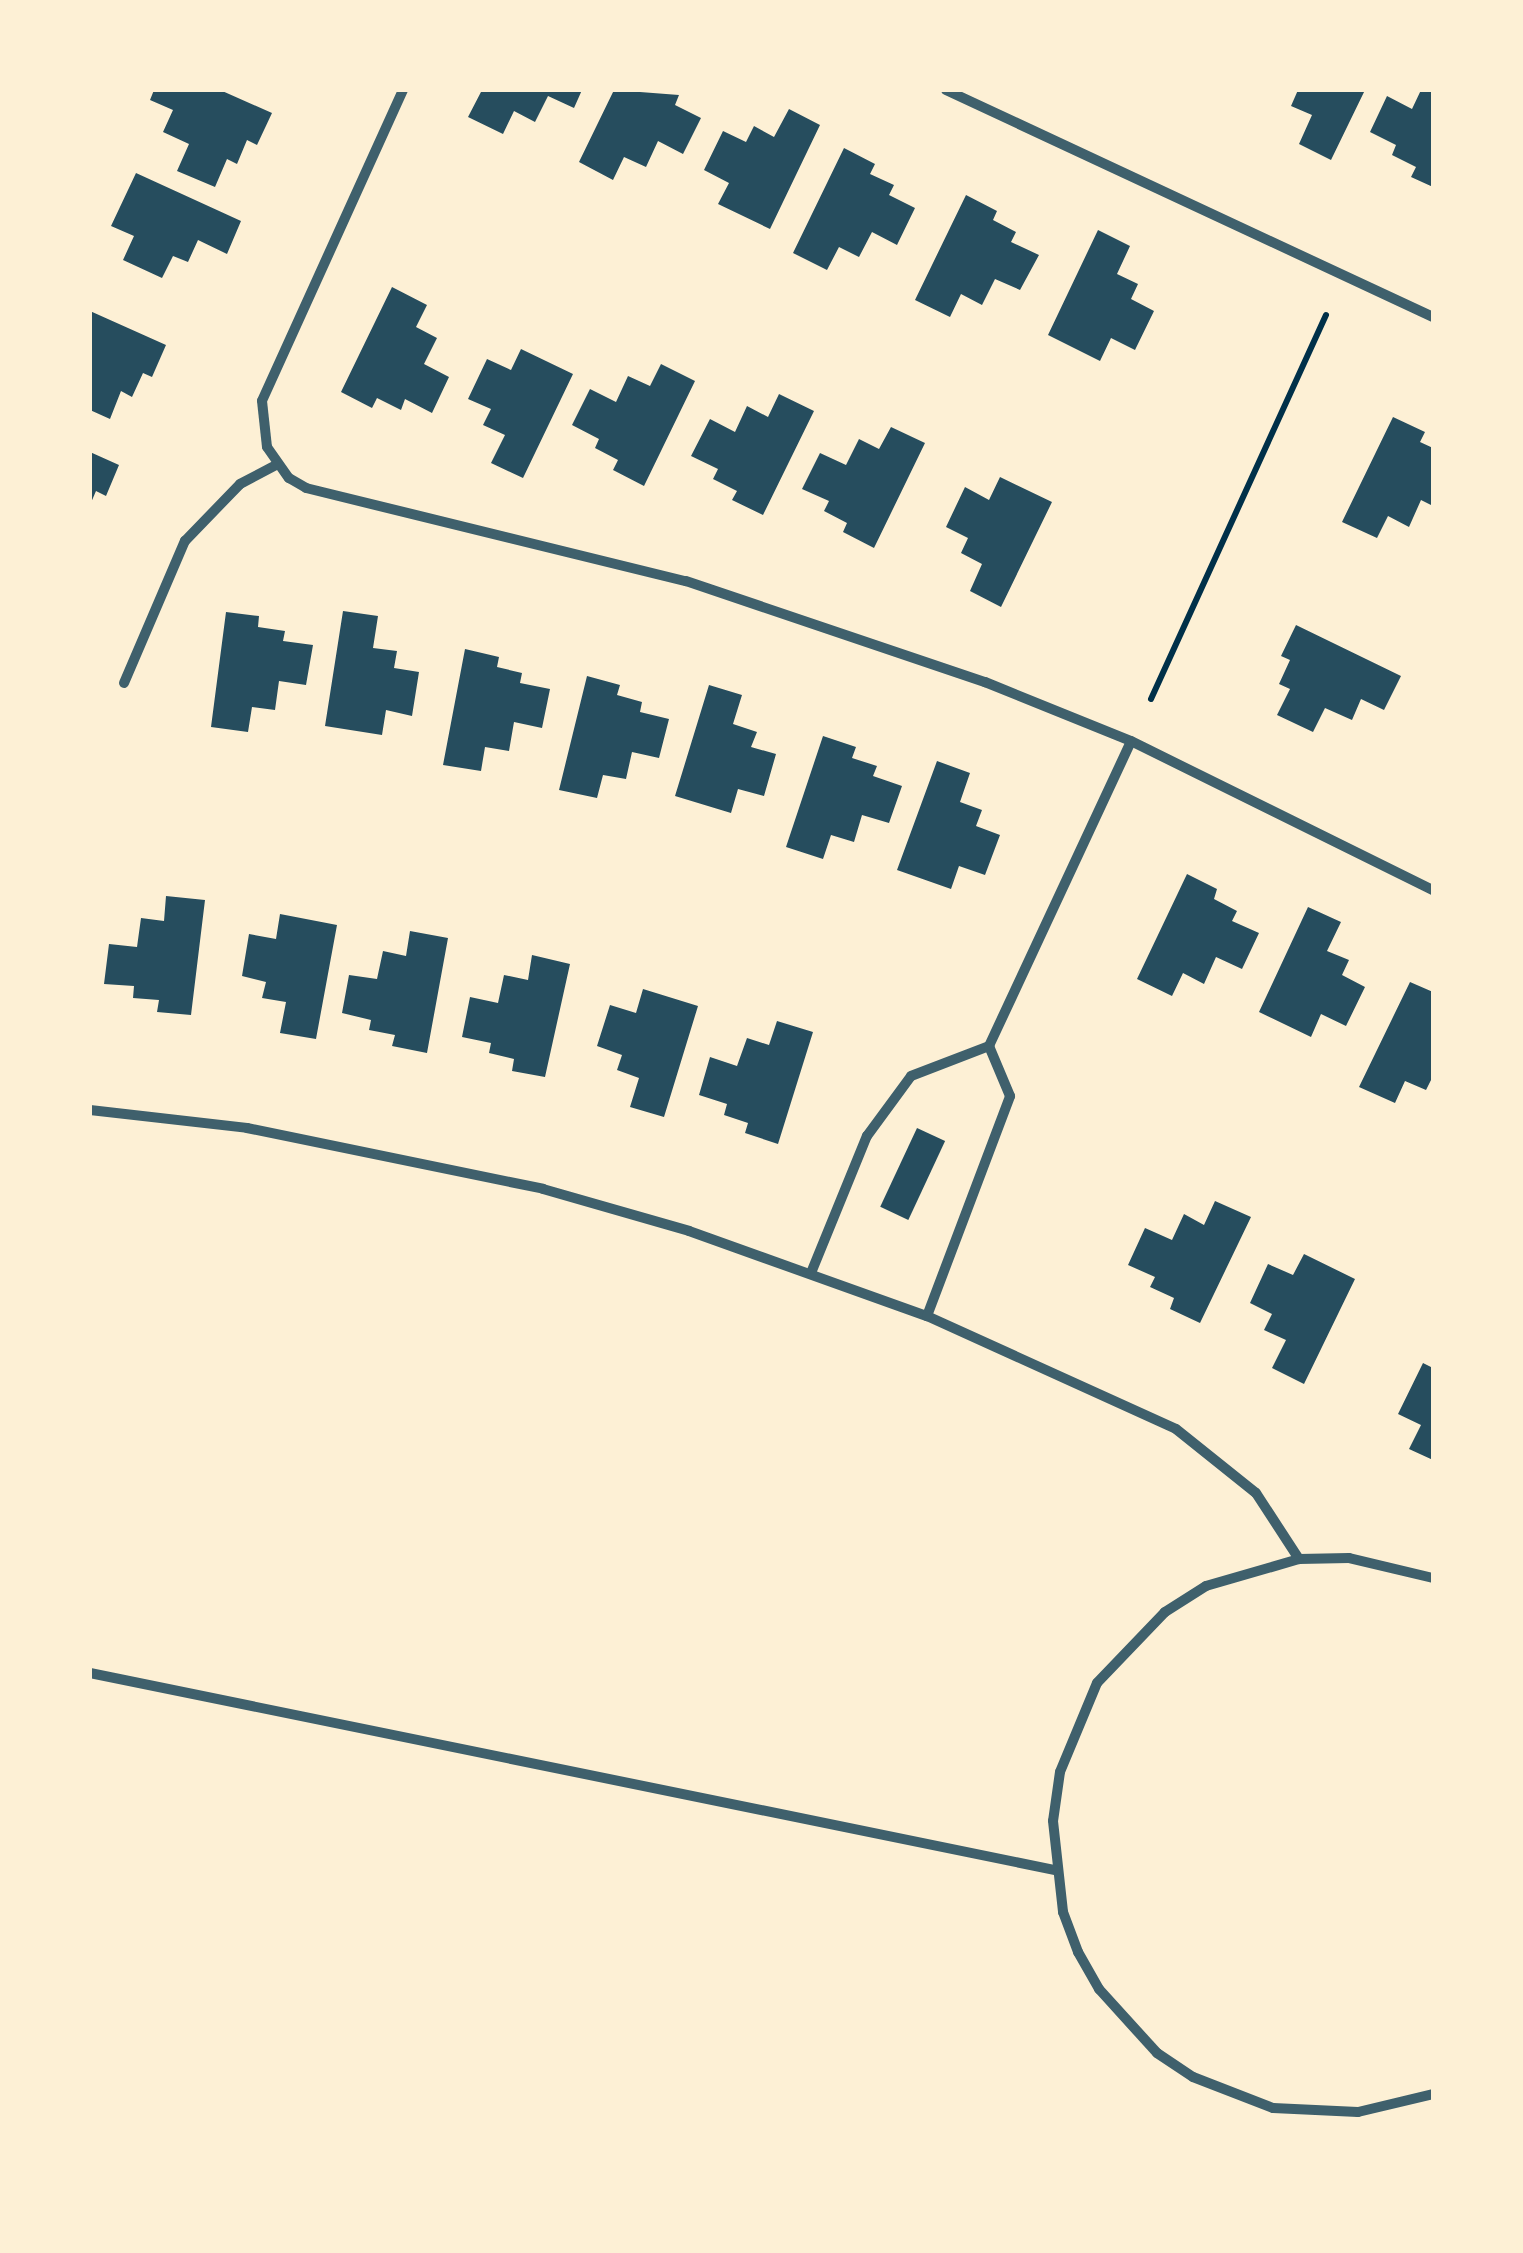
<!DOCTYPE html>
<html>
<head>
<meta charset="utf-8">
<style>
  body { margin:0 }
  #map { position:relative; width:1523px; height:2253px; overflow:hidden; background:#fdf0d5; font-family:Helvetica,sans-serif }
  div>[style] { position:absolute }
  .building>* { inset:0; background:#264d5e; transform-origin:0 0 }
  .path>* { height:6px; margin:-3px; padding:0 3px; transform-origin:3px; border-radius:3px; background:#003049 }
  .minor>* { height:10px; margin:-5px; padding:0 5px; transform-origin:5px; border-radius:5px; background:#3f606c }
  span { translate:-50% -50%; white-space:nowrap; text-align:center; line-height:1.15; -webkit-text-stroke:10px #fdf0d5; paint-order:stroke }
  .frame { position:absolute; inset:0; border:92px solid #fdf0d5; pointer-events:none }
</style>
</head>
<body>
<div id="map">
  <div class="building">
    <div style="clip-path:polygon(154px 90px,220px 90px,272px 113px,257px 145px,247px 140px,237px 164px,227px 159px,215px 187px,177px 171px,189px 144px,163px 132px,173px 110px,150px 100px)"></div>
    <div style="clip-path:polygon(482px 90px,582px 90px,574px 108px,548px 96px,535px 122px,514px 111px,503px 134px,468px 117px)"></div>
    <div style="clip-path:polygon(614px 90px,679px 95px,675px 105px,701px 118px,683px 154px,658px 141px,646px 167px,624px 157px,613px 180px,579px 162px)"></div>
    <div style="clip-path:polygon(1298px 90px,1365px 90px,1331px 160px,1299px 144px,1312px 115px,1291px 106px)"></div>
    <div style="clip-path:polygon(1421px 90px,1433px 90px,1433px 187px,1411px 177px,1416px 167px,1392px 155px,1396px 145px,1370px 132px,1387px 96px,1412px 109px)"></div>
    <div style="clip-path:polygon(789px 109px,820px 125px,770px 229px,718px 204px,729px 183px,704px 170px,723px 131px,746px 142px,754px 126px,774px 137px)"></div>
    <div style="clip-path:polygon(844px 148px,875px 164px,870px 174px,894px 185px,889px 195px,915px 208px,897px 245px,872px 232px,859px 257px,839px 247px,827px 270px,793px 253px)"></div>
    <div style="clip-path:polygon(136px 173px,241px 221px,227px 254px,198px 240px,188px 262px,173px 256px,162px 278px,123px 260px,134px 236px,111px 226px)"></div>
    <div style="clip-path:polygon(966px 195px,997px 211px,993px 220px,1016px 232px,1011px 242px,1039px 255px,1020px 290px,995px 279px,982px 305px,961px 294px,950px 317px,915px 300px)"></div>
    <div style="clip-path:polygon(1098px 230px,1130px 246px,1117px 274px,1138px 284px,1131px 299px,1154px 311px,1135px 350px,1111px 338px,1100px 361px,1048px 335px)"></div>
    <div style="clip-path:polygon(392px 287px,427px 305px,416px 327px,437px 338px,424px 364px,449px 377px,432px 413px,405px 399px,401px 410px,377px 398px,372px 408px,341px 392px)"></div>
    <div style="clip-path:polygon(90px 311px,166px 345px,152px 377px,143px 373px,132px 397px,121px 391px,110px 419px,90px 410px)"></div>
    <div style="clip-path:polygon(521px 349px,573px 374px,523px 478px,491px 463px,505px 435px,483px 425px,491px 409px,468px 399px,487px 359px,511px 370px)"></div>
    <div style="clip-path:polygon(661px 364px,695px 381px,644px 486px,613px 470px,618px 460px,595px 448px,599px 439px,572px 425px,590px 389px,616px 402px,628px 376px,650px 386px)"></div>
    <div style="clip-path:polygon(779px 394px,814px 411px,763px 515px,732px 500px,737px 491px,713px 479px,718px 469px,691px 456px,710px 419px,735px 432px,747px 406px,768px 417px)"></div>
    <div style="clip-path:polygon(1393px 417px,1425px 432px,1420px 442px,1433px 448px,1433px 506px,1421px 500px,1409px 527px,1388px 516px,1377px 538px,1342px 522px)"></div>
    <div style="clip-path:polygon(891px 427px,925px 443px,874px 548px,843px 532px,847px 523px,824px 511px,829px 501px,802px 489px,820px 453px,846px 465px,859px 439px,879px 449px)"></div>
    <div style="clip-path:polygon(90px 452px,119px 465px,106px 496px,96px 491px,90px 505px)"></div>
    <div style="clip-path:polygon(1000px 477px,1052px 502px,1001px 607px,970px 591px,982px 564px,961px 553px,968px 538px,946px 527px,965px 487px,989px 500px)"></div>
    <div style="clip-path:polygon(343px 611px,378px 616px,373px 648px,397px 651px,394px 668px,419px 672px,412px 716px,386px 710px,382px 735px,325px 726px)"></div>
    <div style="clip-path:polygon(226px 612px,259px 616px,258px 627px,285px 631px,283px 641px,313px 645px,306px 685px,279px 681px,275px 710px,252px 707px,248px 732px,211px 727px)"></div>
    <div style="clip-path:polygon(1296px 625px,1401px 676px,1384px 710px,1361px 699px,1352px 720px,1325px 708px,1313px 732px,1277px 715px,1290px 689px,1279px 684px,1290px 660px,1281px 656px)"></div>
    <div style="clip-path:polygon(465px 649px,499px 657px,497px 667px,522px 673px,520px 683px,550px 689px,542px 728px,514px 722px,509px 751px,485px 747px,481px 771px,443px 765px)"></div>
    <div style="clip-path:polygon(587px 676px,620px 685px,617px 695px,642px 702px,640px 712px,669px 719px,659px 758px,632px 752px,626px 779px,603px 775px,597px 798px,559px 790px)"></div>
    <div style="clip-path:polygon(709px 685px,742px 695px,733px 724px,757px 732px,751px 747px,776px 754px,764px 796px,738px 789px,731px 813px,675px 796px)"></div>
    <div style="clip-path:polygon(823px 736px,856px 747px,852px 758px,877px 766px,873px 776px,902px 786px,889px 823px,862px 815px,854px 842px,831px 835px,823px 859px,786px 847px)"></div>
    <div style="clip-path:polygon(937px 761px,970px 773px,960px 802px,982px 810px,976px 826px,1000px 835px,985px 875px,959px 866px,951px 889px,897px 870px)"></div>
    <div style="clip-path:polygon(1187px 874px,1217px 889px,1214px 899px,1237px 911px,1232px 921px,1259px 933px,1242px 969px,1216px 957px,1204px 984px,1183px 973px,1172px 996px,1137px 979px)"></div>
    <div style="clip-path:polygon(166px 896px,205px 900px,191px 1015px,157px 1012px,159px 1000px,133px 998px,134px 986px,104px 984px,109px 944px,137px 947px,141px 918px,164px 921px)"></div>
    <div style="clip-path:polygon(1308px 907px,1341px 922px,1327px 951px,1349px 960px,1342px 975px,1365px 987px,1346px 1026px,1321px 1014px,1311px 1037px,1259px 1012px)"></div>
    <div style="clip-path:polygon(280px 914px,337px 925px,316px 1039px,280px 1033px,286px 1002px,262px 998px,266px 982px,242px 976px,249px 934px,276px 939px)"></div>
    <div style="clip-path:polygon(410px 931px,448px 938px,427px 1053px,392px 1046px,395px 1035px,369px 1030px,371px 1020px,342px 1013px,349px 975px,377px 979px,383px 951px,406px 956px)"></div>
    <div style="clip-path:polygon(532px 955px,570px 964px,545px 1077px,512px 1071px,514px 1059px,489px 1053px,491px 1043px,462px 1037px,470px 997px,498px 1003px,504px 975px,528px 980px)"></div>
    <div style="clip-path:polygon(1410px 982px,1433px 992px,1433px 1076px,1426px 1090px,1405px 1081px,1395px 1103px,1359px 1087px)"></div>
    <div style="clip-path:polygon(643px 989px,698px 1006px,664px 1117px,630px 1107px,639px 1078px,617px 1070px,622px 1055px,597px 1046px,610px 1005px,636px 1013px)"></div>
    <div style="clip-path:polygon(777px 1021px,813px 1032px,778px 1144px,745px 1133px,748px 1123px,724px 1115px,727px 1104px,699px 1095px,710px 1057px,737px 1066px,747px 1038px,769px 1045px)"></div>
    <div style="left:917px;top:1128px;width:31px;height:87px;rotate:25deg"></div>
    <div style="clip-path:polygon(1215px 1201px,1251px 1217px,1200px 1323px,1170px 1309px,1174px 1298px,1150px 1287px,1155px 1277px,1128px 1265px,1145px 1228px,1172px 1240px,1184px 1214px,1204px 1225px)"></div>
    <div style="clip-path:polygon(1304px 1254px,1355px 1279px,1304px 1384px,1272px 1368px,1286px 1340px,1264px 1330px,1272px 1314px,1250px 1303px,1268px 1264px,1293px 1275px)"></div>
    <div style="clip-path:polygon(1423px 1363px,1433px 1368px,1433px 1460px,1409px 1449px,1421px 1425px,1398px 1414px)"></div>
  </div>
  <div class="path">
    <div style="left:1151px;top:699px;width:422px;rotate:-65.5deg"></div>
  </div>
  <div class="minor">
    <div style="left:403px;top:90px;width:341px;rotate:114.4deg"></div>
    <div style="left:262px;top:401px;width:46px;rotate:83.8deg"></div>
    <div style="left:267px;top:447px;width:38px;rotate:55deg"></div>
    <div style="left:289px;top:478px;width:20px;rotate:30deg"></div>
    <div style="left:306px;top:488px;width:391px;rotate:13.8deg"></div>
    <div style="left:686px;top:581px;width:316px;rotate:18.7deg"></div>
    <div style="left:985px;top:682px;width:157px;rotate:22deg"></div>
    <div style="left:1131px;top:741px;width:337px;rotate:26.3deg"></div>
    <div style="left:946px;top:90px;width:537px;rotate:24.99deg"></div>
    <div style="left:124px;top:683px;width:155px;rotate:-66.8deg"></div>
    <div style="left:185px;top:541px;width:79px;rotate:-46deg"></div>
    <div style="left:240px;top:484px;width:41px;rotate:-27.8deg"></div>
    <div style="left:90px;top:1110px;width:158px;rotate:6.5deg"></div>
    <div style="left:247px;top:1128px;width:302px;rotate:11.6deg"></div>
    <div style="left:543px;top:1189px;width:152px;rotate:16deg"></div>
    <div style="left:689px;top:1231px;width:253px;rotate:19.7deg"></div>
    <div style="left:927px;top:1316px;width:273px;rotate:24.4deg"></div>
    <div style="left:1176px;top:1429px;width:102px;rotate:38.7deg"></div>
    <div style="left:1256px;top:1493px;width:79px;rotate:56.9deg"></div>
    <div style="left:811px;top:1273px;width:148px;rotate:-67.8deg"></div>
    <div style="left:867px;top:1136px;width:74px;rotate:-53.7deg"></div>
    <div style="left:911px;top:1076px;width:84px;rotate:-21deg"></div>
    <div style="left:989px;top:1046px;width:336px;rotate:-65deg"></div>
    <div style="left:927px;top:1316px;width:235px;rotate:-69.3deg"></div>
    <div style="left:1010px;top:1096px;width:54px;rotate:-112.8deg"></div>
    <div style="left:1433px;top:1578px;width:86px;rotate:-166.6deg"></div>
    <div style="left:1349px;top:1558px;width:50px;rotate:178.9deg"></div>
    <div style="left:1299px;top:1559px;width:97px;rotate:163.8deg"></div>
    <div style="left:1206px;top:1586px;width:49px;rotate:147.6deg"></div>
    <div style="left:1165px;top:1612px;width:98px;rotate:133.8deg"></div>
    <div style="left:1097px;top:1683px;width:96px;rotate:112.6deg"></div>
    <div style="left:1060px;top:1772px;width:49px;rotate:98.1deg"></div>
    <div style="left:1053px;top:1821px;width:92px;rotate:83.7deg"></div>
    <div style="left:1063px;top:1912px;width:43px;rotate:69.4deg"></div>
    <div style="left:1078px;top:1952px;width:43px;rotate:60.4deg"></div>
    <div style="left:1099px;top:1989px;width:86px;rotate:47.8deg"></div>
    <div style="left:1157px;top:2053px;width:43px;rotate:33.7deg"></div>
    <div style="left:1193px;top:2077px;width:86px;rotate:21.2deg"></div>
    <div style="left:1273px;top:2108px;width:85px;rotate:2.7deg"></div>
    <div style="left:1358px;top:2112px;width:77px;rotate:-13.5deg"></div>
    <div style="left:90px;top:1673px;width:985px;rotate:11.54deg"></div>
  </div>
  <div class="frame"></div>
</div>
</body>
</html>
